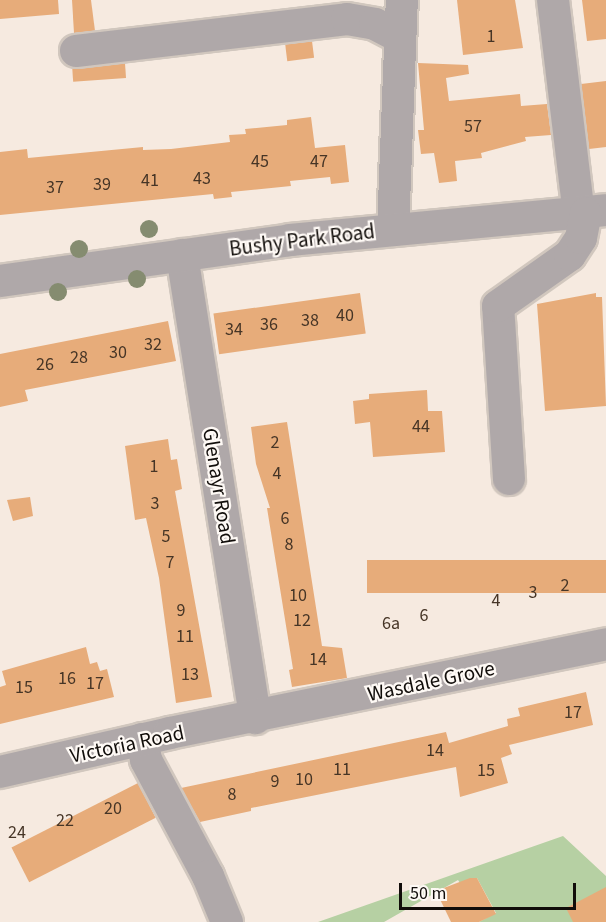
<!DOCTYPE html>
<html>
<head>
<meta charset="utf-8">
<style>
  body { margin:0 }
  #map { position:relative; width:606px; height:922px; overflow:hidden; background:#f6eae0; font-family:"Source Sans 3",sans-serif }
  div>[style] { position:absolute }
  .green>* { inset:0; background:#b6d0a3 }
  .building>* { inset:0; background:#e7ac7a; transform-origin:0 0 }
  .roads { filter:drop-shadow(2px 0 #d1c7be) drop-shadow(-2px 0 #d1c7be) drop-shadow(0 2px #d1c7be) drop-shadow(0 -2px #d1c7be) }
  .minor>* { height:32px; margin:-16px; padding:0 16px; transform-origin:16px; border-radius:16px; background:#afa8a9 }
  .trees>* { width:18px; height:18px; margin:-9px; border-radius:50%; background:#858c70 }
  span { translate:-50% -50%; white-space:nowrap; text-align:center; line-height:1.15; -webkit-text-stroke:4.5px #fef9f5; paint-order:stroke }
  .number-label { font-size:18px; color:#463526 }
  .number-label span { -webkit-text-stroke-width:0 }
  .street-label { font-size:21px; color:#110d0a }
  .scale { position:absolute; left:399px; top:883px; width:177px; height:27px; box-sizing:border-box; border:3px solid #110d0a; border-top:0; padding-left:8px; font-size:18px; line-height:21px; white-space:nowrap; color:#110d0a; -webkit-text-stroke:4px #fef9f5; paint-order:stroke }
</style>
</head>
<body>
<div id="map">
  <div class="green">
    <div style="clip-path:polygon(563px 836px,606px 876px,606px 922px,479px 922px,496px 913px,477px 878px,460px 883px,458px 880px,384px 922px,318px 922px)"></div>
  </div>
  <div class="building">
    <div style="clip-path:polygon(0 0,58px 0,59px 14px,0 19px)"></div>
    <div style="clip-path:polygon(72px 0,91px 0,95px 31px,74px 33px)"></div>
    <div style="clip-path:polygon(457px 0,515px 0,523px 48px,463px 55px)"></div>
    <div style="clip-path:polygon(582px 0,606px 0,606px 39px,587px 41px)"></div>
    <div style="left:312px;top:41px;width:17px;height:27px;rotate:83deg"></div>
    <div style="left:125px;top:63px;width:15px;height:53px;rotate:86deg"></div>
    <div style="clip-path:polygon(418px 63px,468px 65px,469px 74px,446px 78px,449px 101px,520px 94px,521px 106px,547px 104px,551px 135px,525px 137px,526px 141px,481px 153px,482px 158px,455px 161px,457px 181px,439px 183px,434px 153px,421px 154px,418px 130px,424px 130px)"></div>
    <div style="clip-path:polygon(606px 81px,606px 147px,589px 149px,581px 84px)"></div>
    <div style="clip-path:polygon(311px 117px,315px 148px,345px 145px,349px 182px,331px 184px,330px 177px,290px 181px,291px 186px,231px 192px,232px 197px,214px 199px,213px 194px,0 215px,0 152px,27px 149px,28px 158px,143px 147px,143px 150px,171px 149px,230px 142px,229px 135px,246px 134px,245px 129px,287px 125px,287px 120px)"></div>
    <div style="left:360px;top:293px;width:41px;height:148px;rotate:82deg"></div>
    <div style="clip-path:polygon(596px 293px,596px 297px,602px 297px,606px 406px,545px 411px,537px 304px)"></div>
    <div style="clip-path:polygon(168px 321px,176px 361px,25px 390px,28px 401px,0 407px,0 354px)"></div>
    <div style="clip-path:polygon(427px 390px,428px 411px,442px 411px,445px 452px,373px 457px,370px 422px,355px 424px,353px 401px,369px 399px,369px 394px)"></div>
    <div style="clip-path:polygon(287px 422px,322px 646px,342px 648px,347px 678px,292px 687px,289px 670px,293px 669px,267px 508px,270px 508px,256px 464px,251px 427px)"></div>
    <div style="clip-path:polygon(168px 439px,171px 460px,177px 459px,182px 489px,175px 491px,212px 697px,176px 703px,159px 578px,146px 518px,135px 520px,125px 446px)"></div>
    <div style="clip-path:polygon(30px 497px,33px 516px,13px 521px,7px 500px)"></div>
    <div style="left:606px;top:560px;width:33px;height:239px;rotate:90deg"></div>
    <div style="clip-path:polygon(86px 647px,90px 664px,97px 662px,100px 671px,107px 669px,114px 697px,0 724px,0 687px,6px 685px,2px 671px)"></div>
    <div style="clip-path:polygon(586px 692px,593px 725px,509px 745px,512px 754px,501px 758px,508px 783px,460px 797px,456px 767px,251px 808px,251px 811px,200px 822px,181px 788px,446px 732px,449px 743px,508px 726px,507px 719px,520px 716px,518px 708px)"></div>
    <div style="left:138px;top:783px;width:39px;height:142px;rotate:63deg"></div>
    <div style="clip-path:polygon(470px 878px,477px 878px,496px 914px,479px 922px,451px 922px,436px 891px)"></div>
    <div style="clip-path:polygon(606px 887px,606px 922px,573px 922px,566px 908px)"></div>
  </div>
  <div class="roads">
    <div class="minor">
      <div style="left:553px;top:0;width:216px;rotate:83.1deg"></div>
      <div style="left:76px;top:51px;width:273px;rotate:-6.7deg"></div>
      <div style="left:347px;top:19px;width:28px;rotate:10deg"></div>
      <div style="left:375px;top:24px;width:27px;rotate:28deg"></div>
      <div style="left:393px;top:230px;width:230px;rotate:-87.8deg"></div>
      <div style="left:182px;top:255px;width:469px;rotate:81deg"></div>
      <div style="left:0;top:281px;width:293px;rotate:-8deg"></div>
      <div style="left:290px;top:240px;width:317px;rotate:-5.4deg"></div>
      <div style="left:509px;top:479px;width:173px;rotate:-93.6deg"></div>
      <div style="left:498px;top:306px;width:88px;rotate:-35.3deg"></div>
      <div style="left:570px;top:255px;width:20px;rotate:-57deg"></div>
      <div style="left:581px;top:238px;width:25px;rotate:-79deg"></div>
      <div style="left:142px;top:739px;width:21px;rotate:79deg"></div>
      <div style="left:146px;top:760px;width:132px;rotate:61.9deg"></div>
      <div style="left:208px;top:876px;width:50px;rotate:67.6deg"></div>
      <div style="left:0;top:772px;width:174px;rotate:-12.9deg"></div>
      <div style="left:170px;top:733px;width:445px;rotate:-11.5deg"></div>
    </div>
  </div>
  <div class="trees">
    <div style="left:149px;top:229px"></div>
    <div style="left:79px;top:249px"></div>
    <div style="left:137px;top:279px"></div>
    <div style="left:58px;top:292px"></div>
  </div>
  <div class="number-label">
    <span style="left:491px;top:37px">1</span>
    <span style="left:473px;top:127px">57</span>
    <span style="left:260px;top:162px">45</span>
    <span style="left:319px;top:162px">47</span>
    <span style="left:202px;top:179px">43</span>
    <span style="left:150px;top:181px">41</span>
    <span style="left:102px;top:185px">39</span>
    <span style="left:55px;top:188px">37</span>
    <span style="left:345px;top:316px">40</span>
    <span style="left:310px;top:321px">38</span>
    <span style="left:269px;top:325px">36</span>
    <span style="left:234px;top:330px">34</span>
    <span style="left:153px;top:345px">32</span>
    <span style="left:118px;top:353px">30</span>
    <span style="left:79px;top:358px">28</span>
    <span style="left:45px;top:365px">26</span>
    <span style="left:421px;top:427px">44</span>
    <span style="left:275px;top:443px">2</span>
    <span style="left:154px;top:467px">1</span>
    <span style="left:277px;top:474px">4</span>
    <span style="left:155px;top:504px">3</span>
    <span style="left:285px;top:519px">6</span>
    <span style="left:166px;top:537px">5</span>
    <span style="left:289px;top:545px">8</span>
    <span style="left:170px;top:563px">7</span>
    <span style="left:565px;top:586px">2</span>
    <span style="left:533px;top:593px">3</span>
    <span style="left:298px;top:596px">10</span>
    <span style="left:496px;top:601px">4</span>
    <span style="left:181px;top:611px">9</span>
    <span style="left:424px;top:616px">6</span>
    <span style="left:302px;top:621px">12</span>
    <span style="left:391px;top:624px">6a</span>
    <span style="left:185px;top:637px">11</span>
    <span style="left:318px;top:660px">14</span>
    <span style="left:190px;top:675px">13</span>
    <span style="left:67px;top:679px">16</span>
    <span style="left:95px;top:684px">17</span>
    <span style="left:24px;top:688px">15</span>
    <span style="left:573px;top:713px">17</span>
    <span style="left:435px;top:751px">14</span>
    <span style="left:342px;top:770px">11</span>
    <span style="left:486px;top:771px">15</span>
    <span style="left:304px;top:780px">10</span>
    <span style="left:275px;top:782px">9</span>
    <span style="left:232px;top:795px">8</span>
    <span style="left:113px;top:809px">20</span>
    <span style="left:65px;top:821px">22</span>
    <span style="left:17px;top:833px">24</span>
  </div>
  <div class="street-label">
    <span style="left:302px;top:240px;rotate:-7deg">Bushy Park Road</span>
    <span style="left:219px;top:486px;rotate:81deg">Glenayr Road</span>
    <span style="left:431px;top:681px;rotate:-12deg">Wasdale Grove</span>
    <span style="left:127px;top:744px;rotate:-12deg">Victoria Road</span>
  </div>
  <div class="scale">50 m</div>
</div>
</body>
</html>
